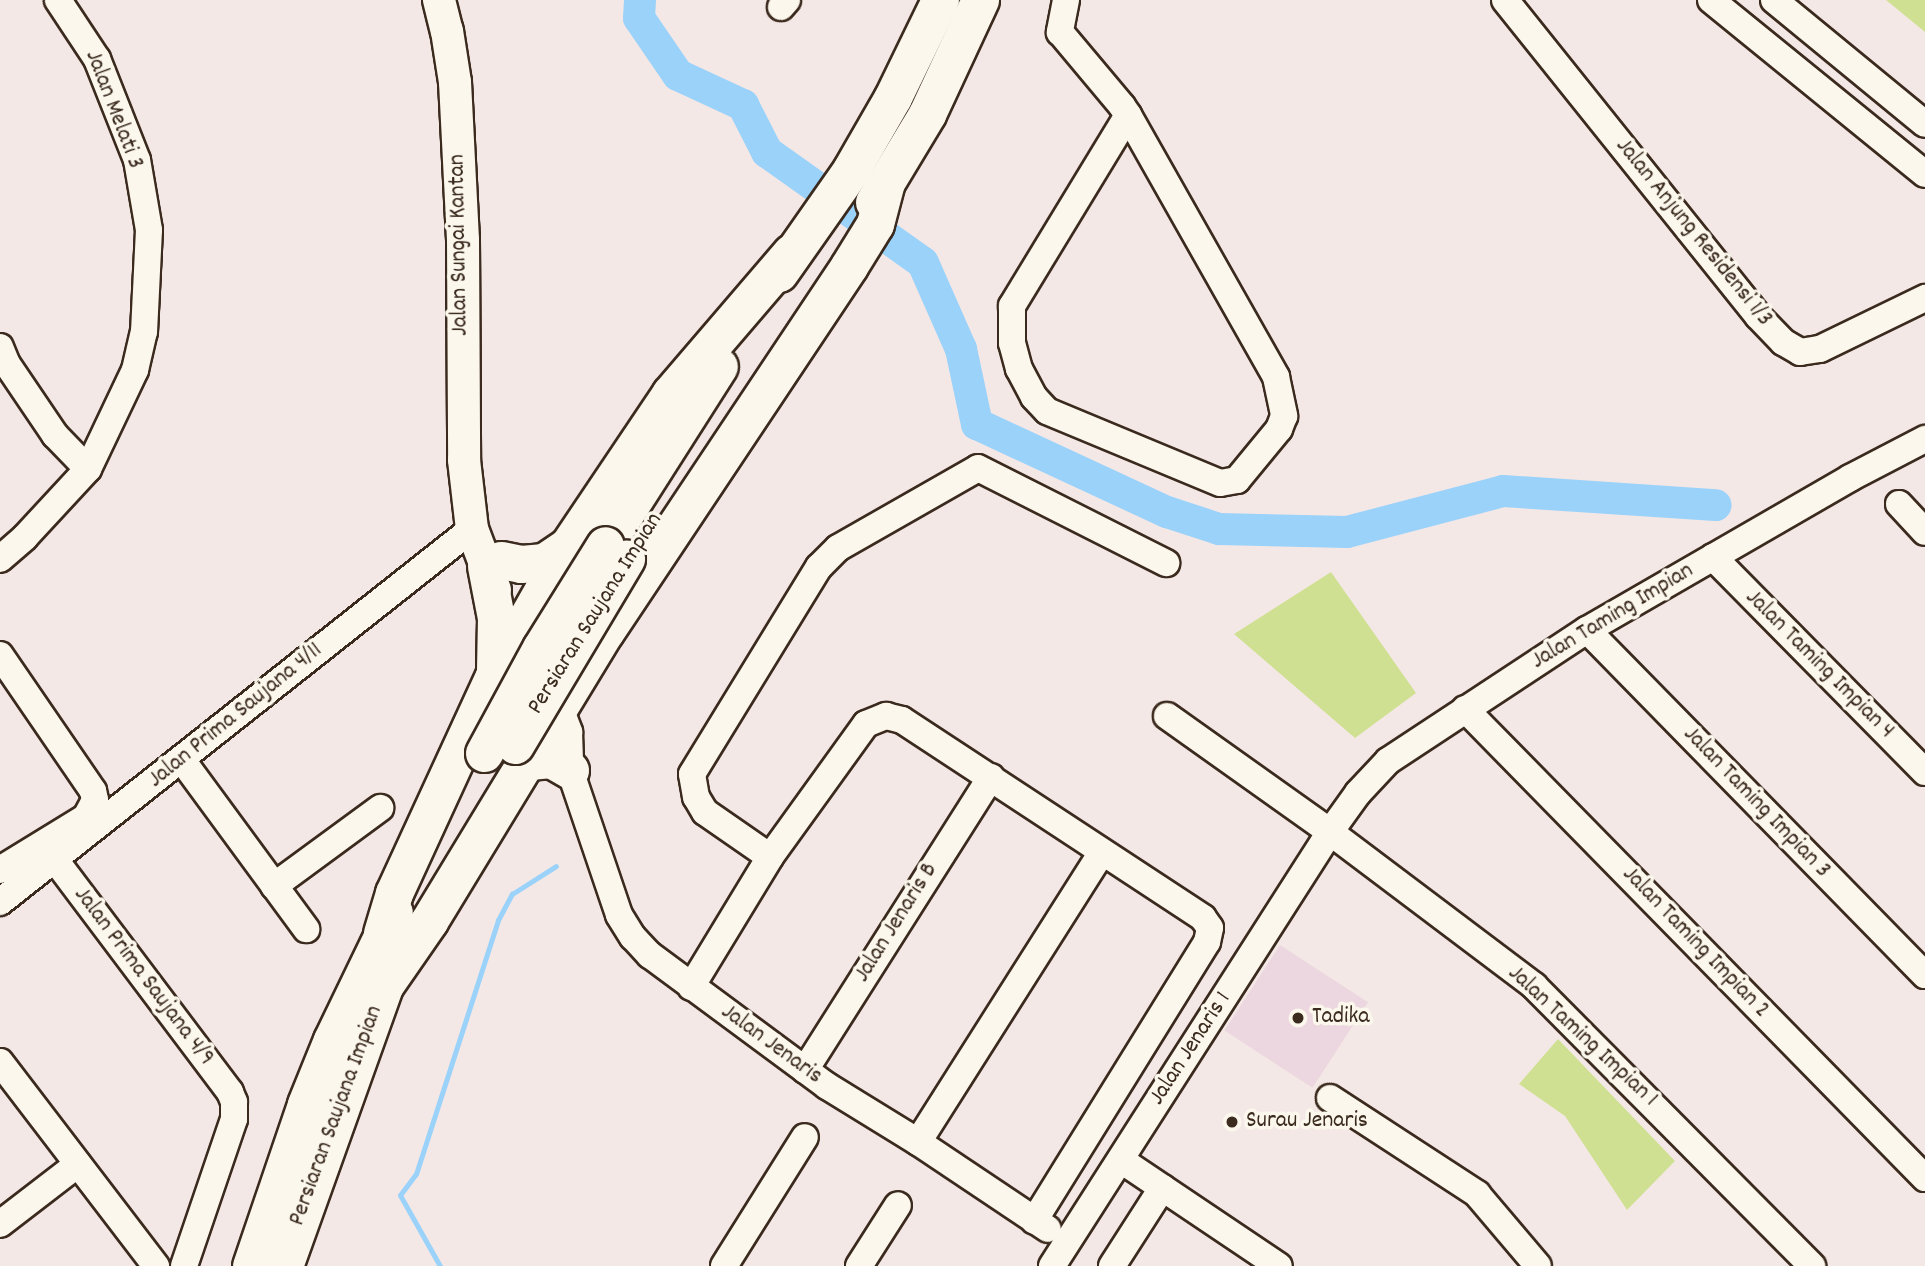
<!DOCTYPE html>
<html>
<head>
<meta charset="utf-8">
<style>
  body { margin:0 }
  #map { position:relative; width:1925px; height:1266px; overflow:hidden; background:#f4e8e6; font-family:Dekko,sans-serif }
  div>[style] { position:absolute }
  .built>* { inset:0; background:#ecd6df; transform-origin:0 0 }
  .green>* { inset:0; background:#d0e093 }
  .stream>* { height:5px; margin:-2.5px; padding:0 2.5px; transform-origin:2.5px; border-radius:2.5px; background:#9bd2fa }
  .river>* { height:32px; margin:-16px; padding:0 16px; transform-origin:16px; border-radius:16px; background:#9bd2fa }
  .roads { filter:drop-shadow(2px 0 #3b2a1e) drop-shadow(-2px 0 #3b2a1e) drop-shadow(0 2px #3b2a1e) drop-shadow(0 -2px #3b2a1e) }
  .minor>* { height:26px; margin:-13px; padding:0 13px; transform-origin:13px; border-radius:13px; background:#fbf7ec }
  .major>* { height:32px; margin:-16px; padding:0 16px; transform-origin:16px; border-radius:16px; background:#fbf7ec }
  .highway>* { height:37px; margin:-18.5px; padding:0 18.5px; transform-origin:18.5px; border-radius:18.5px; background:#fbf7ec }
  .bridges { filter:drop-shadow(2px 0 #3b2a1e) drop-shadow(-2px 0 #3b2a1e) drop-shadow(0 2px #3b2a1e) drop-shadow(0 -2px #3b2a1e) }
  .highway-bridge>* { height:37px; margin:-18.5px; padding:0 18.5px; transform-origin:18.5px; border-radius:18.5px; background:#fbf7ec }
  .dots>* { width:19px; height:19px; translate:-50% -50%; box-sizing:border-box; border:4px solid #fbf7ec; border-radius:50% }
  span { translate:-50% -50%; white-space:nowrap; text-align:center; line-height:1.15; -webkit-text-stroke:7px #fbf7ec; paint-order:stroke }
  .street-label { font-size:24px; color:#3b2a1e }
  .poi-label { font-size:24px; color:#3b2a1e }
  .left { translate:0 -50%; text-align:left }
</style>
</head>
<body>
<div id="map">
  <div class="built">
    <div style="left:1280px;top:945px;width:105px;height:102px;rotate:33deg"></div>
  </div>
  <div class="green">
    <div style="clip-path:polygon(1886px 0,1925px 0,1925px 32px)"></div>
    <div style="clip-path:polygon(1331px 572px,1416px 693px,1355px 738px,1234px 634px)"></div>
    <div style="clip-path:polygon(1558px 1039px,1675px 1161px,1627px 1210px,1565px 1116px,1519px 1084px)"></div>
  </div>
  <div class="stream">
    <div style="left:440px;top:1266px;width:81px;rotate:-119.4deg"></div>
    <div style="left:400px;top:1195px;width:26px;rotate:-53deg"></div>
    <div style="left:416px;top:1174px;width:267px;rotate:-72.1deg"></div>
    <div style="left:498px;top:920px;width:30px;rotate:-62deg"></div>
    <div style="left:512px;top:894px;width:52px;rotate:-32.5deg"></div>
  </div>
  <div class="river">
    <div style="left:640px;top:0;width:18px;rotate:93deg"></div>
    <div style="left:639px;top:18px;width:69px;rotate:55.6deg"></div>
    <div style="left:678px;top:75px;width:72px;rotate:24.8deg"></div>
    <div style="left:743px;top:105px;width:53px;rotate:62.9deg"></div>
    <div style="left:767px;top:152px;width:191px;rotate:35.4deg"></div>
    <div style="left:923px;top:263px;width:94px;rotate:66.2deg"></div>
    <div style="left:961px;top:349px;width:77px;rotate:78deg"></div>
    <div style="left:977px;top:424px;width:209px;rotate:24.9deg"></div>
    <div style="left:1167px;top:512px;width:55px;rotate:18.1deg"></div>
    <div style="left:1219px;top:529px;width:128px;rotate:1.3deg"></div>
    <div style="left:1347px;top:532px;width:161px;rotate:-14.7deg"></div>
    <div style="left:1503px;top:491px;width:213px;rotate:3.8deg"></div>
  </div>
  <div class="roads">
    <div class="minor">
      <div style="left:1066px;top:0;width:33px;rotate:101deg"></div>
      <div style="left:1060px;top:32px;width:97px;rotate:50deg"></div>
      <div style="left:1122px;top:106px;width:11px;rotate:56deg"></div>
      <div style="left:1128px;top:115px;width:301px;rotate:60.5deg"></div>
      <div style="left:1276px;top:377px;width:40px;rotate:78deg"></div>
      <div style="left:1284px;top:416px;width:14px;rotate:111deg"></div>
      <div style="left:1279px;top:429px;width:66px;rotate:129.5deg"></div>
      <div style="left:1237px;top:480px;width:17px;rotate:170deg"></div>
      <div style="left:1220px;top:483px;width:187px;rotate:-157.4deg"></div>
      <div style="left:1047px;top:411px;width:19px;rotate:-133deg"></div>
      <div style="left:1034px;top:397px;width:32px;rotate:-118deg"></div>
      <div style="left:1019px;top:369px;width:27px;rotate:-105deg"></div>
      <div style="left:1012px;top:343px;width:37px;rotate:-90deg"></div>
      <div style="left:1012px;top:306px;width:223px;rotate:-58.7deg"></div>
      <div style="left:1505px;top:0;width:405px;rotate:51.3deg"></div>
      <div style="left:1758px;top:316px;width:36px;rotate:46deg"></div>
      <div style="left:1783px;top:342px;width:20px;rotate:30deg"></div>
      <div style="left:1800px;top:352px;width:20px;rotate:-9deg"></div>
      <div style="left:1820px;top:349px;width:117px;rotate:-25.9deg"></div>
      <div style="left:1711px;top:0;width:276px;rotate:39.1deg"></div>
      <div style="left:1774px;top:0;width:195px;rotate:39.4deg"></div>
      <div style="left:781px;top:7px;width:9px;rotate:-49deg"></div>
      <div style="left:0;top:347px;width:18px;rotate:68deg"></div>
      <div style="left:7px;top:364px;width:86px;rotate:55.9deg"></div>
      <div style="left:55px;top:435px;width:47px;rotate:45.9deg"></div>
      <div style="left:1899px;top:504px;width:38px;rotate:47deg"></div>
      <div style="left:1713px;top:557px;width:302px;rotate:45.4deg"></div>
      <div style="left:0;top:559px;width:33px;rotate:-41deg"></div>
      <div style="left:25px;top:537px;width:93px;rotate:-47.2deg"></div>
      <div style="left:88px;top:469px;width:110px;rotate:-64.6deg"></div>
      <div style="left:135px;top:370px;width:39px;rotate:-77deg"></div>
      <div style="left:144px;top:332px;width:102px;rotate:-87.2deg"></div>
      <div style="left:149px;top:230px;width:71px;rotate:-99.7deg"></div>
      <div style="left:137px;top:160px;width:109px;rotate:-111.6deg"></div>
      <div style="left:97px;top:59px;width:71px;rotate:-123.5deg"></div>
      <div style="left:1587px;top:630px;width:483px;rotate:45.6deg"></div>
      <div style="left:0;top:655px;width:165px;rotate:55.6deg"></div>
      <div style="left:93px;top:791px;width:9px;rotate:77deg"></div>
      <div style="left:95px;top:800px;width:19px;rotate:118deg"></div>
      <div style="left:86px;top:817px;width:101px;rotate:148.4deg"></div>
      <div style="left:560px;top:708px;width:26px;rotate:69deg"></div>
      <div style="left:569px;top:732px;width:38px;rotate:88deg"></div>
      <div style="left:1465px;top:709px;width:657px;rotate:45.56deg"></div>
      <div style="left:1167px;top:716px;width:200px;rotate:35.4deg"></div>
      <div style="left:1330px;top:832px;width:256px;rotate:37deg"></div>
      <div style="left:1534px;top:986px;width:395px;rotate:45.2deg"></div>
      <div style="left:561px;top:756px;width:17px;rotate:57deg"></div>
      <div style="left:570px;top:770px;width:153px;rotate:71.3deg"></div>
      <div style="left:619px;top:915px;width:26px;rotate:58deg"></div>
      <div style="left:633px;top:937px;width:25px;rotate:47deg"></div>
      <div style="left:650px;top:955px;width:220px;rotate:36.5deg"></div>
      <div style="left:827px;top:1086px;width:107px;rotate:31.6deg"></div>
      <div style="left:918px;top:1142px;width:156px;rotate:33.8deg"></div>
      <div style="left:182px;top:760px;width:210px;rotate:53.7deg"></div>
      <div style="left:770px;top:857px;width:79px;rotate:-145.3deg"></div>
      <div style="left:705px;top:812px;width:17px;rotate:-121deg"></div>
      <div style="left:696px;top:797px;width:23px;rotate:-100deg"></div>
      <div style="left:692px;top:774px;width:243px;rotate:-58.5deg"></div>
      <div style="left:819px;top:567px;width:27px;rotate:-45deg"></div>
      <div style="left:838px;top:548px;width:161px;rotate:-29.7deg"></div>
      <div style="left:978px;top:468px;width:211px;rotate:26.8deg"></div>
      <div style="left:56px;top:861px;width:289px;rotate:53deg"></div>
      <div style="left:230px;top:1092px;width:11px;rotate:68deg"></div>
      <div style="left:234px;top:1102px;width:17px;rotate:90deg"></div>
      <div style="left:234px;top:1119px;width:155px;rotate:108.8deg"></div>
      <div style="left:274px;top:886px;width:132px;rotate:-36.3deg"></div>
      <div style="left:0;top:902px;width:602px;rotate:-38.32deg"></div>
      <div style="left:691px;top:987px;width:152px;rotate:-58.7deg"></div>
      <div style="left:770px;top:857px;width:164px;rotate:-54.2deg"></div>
      <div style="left:866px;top:724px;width:22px;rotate:-22deg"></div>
      <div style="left:886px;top:716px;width:16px;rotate:14deg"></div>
      <div style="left:902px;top:720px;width:360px;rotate:33.3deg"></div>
      <div style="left:1203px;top:918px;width:12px;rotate:55deg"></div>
      <div style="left:1210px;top:928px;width:14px;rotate:102deg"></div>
      <div style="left:1207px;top:942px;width:328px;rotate:121.8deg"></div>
      <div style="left:0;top:1062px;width:257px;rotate:52.6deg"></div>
      <div style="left:805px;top:1070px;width:347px;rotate:-57.6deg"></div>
      <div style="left:1330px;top:1098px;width:176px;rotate:33.1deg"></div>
      <div style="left:1477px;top:1194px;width:94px;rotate:49.7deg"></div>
      <div style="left:918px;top:1142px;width:343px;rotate:-57.6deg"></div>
      <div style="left:1121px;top:1160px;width:190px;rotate:33.9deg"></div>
      <div style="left:0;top:1224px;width:98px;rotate:-37.6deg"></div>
      <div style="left:724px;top:1266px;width:152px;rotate:-57.9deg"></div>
      <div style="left:859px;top:1266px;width:72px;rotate:-57.4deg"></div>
      <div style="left:1052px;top:1266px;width:515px;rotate:-57.36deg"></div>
      <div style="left:1330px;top:832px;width:48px;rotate:-54.3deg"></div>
      <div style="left:1358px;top:793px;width:44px;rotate:-46.8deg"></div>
      <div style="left:1388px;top:761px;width:238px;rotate:-33.4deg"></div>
      <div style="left:1587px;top:630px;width:304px;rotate:-30deg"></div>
      <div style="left:1850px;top:478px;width:85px;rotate:-27.5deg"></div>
      <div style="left:1112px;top:1266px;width:93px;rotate:-57.3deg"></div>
    </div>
    <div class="major">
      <div style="left:439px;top:0;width:32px;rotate:76deg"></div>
      <div style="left:447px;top:31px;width:52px;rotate:81.1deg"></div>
      <div style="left:455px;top:82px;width:158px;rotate:87.1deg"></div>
      <div style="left:463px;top:240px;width:220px;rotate:89.7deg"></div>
      <div style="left:464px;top:460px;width:69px;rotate:83.4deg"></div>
      <div style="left:472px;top:529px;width:65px;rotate:69.3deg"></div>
    </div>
    <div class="highway">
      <div style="left:874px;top:202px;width:103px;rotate:-58.9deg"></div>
      <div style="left:927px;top:114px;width:126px;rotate:-65.1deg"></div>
      <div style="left:779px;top:273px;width:126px;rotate:-55deg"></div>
      <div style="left:851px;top:170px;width:84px;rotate:-60.1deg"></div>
      <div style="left:893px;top:97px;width:108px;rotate:-64.1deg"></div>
      <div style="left:605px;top:545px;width:212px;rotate:-57.5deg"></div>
      <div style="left:501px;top:560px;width:20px;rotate:11deg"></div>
      <div style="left:521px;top:564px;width:23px;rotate:-5deg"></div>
      <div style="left:544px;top:562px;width:29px;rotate:-34deg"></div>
      <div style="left:486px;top:566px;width:53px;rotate:79.1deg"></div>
      <div style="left:496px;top:618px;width:54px;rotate:91.1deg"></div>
      <div style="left:529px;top:761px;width:22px;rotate:-5deg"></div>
      <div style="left:551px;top:759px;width:22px;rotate:30deg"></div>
      <div style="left:382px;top:933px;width:42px;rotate:-73.3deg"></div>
      <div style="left:394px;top:893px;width:239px;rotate:-65.3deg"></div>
      <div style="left:494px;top:676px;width:150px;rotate:-60.4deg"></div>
      <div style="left:568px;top:546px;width:183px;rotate:-56.1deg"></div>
      <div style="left:670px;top:394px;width:186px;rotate:-49.4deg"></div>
      <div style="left:382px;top:989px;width:83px;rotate:-55.3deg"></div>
      <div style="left:429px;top:921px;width:338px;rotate:-58.7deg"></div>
      <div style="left:605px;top:632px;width:440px;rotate:-56.3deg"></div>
      <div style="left:849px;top:266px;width:49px;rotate:-58.2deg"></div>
      <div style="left:875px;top:224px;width:43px;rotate:-75.3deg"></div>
      <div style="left:251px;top:1266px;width:171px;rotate:-71.2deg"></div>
      <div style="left:306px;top:1104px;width:69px;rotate:-67.9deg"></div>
      <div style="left:332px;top:1040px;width:142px;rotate:-64.2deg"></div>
      <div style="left:284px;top:1266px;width:318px;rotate:-70.3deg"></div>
    </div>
  </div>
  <div class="bridges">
    <div class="highway-bridge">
      <div style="left:515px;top:745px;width:217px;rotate:-59.2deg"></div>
      <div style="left:484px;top:753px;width:119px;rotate:-61.5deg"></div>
      <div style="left:541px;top:648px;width:121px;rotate:-58.1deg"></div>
    </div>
  </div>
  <div class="dots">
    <div style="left:1298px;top:1018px;background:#3b2a1e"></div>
    <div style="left:1232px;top:1122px;background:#3b2a1e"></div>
  </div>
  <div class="street-label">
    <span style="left:113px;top:110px;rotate:69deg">Jalan Melati 3</span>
    <span style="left:1693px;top:233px;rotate:51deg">Jalan Anjung Residensi 1/3</span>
    <span style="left:460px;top:245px;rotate:-91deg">Jalan Sungai Kantan</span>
    <span style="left:596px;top:614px;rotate:-58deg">Persiaran Saujana Impian</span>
    <span style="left:1613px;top:617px;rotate:-31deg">Jalan Taming Impian</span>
    <span style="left:1819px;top:665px;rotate:45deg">Jalan Taming Impian 4</span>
    <span style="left:236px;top:716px;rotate:-39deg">Jalan Prima Saujana 4/11</span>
    <span style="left:1756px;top:803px;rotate:46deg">Jalan Taming Impian 3</span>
    <span style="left:897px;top:923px;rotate:-58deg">Jalan Jenaris B</span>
    <span style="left:1695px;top:943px;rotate:46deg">Jalan Taming Impian 2</span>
    <span style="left:143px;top:977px;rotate:53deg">Jalan Prima Saujana 4/9</span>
    <span style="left:1582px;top:1037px;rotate:43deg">Jalan Taming Impian 1</span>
    <span style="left:771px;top:1045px;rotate:36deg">Jalan Jenaris</span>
    <span style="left:1191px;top:1049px;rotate:-57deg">Jalan Jenaris 1</span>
    <span style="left:337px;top:1116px;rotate:-70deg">Persiaran Saujana Impian</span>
  </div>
  <div class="poi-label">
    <span class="left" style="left:1312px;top:1018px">Tadika</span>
    <span class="left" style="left:1246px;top:1122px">Surau Jenaris</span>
  </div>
</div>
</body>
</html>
